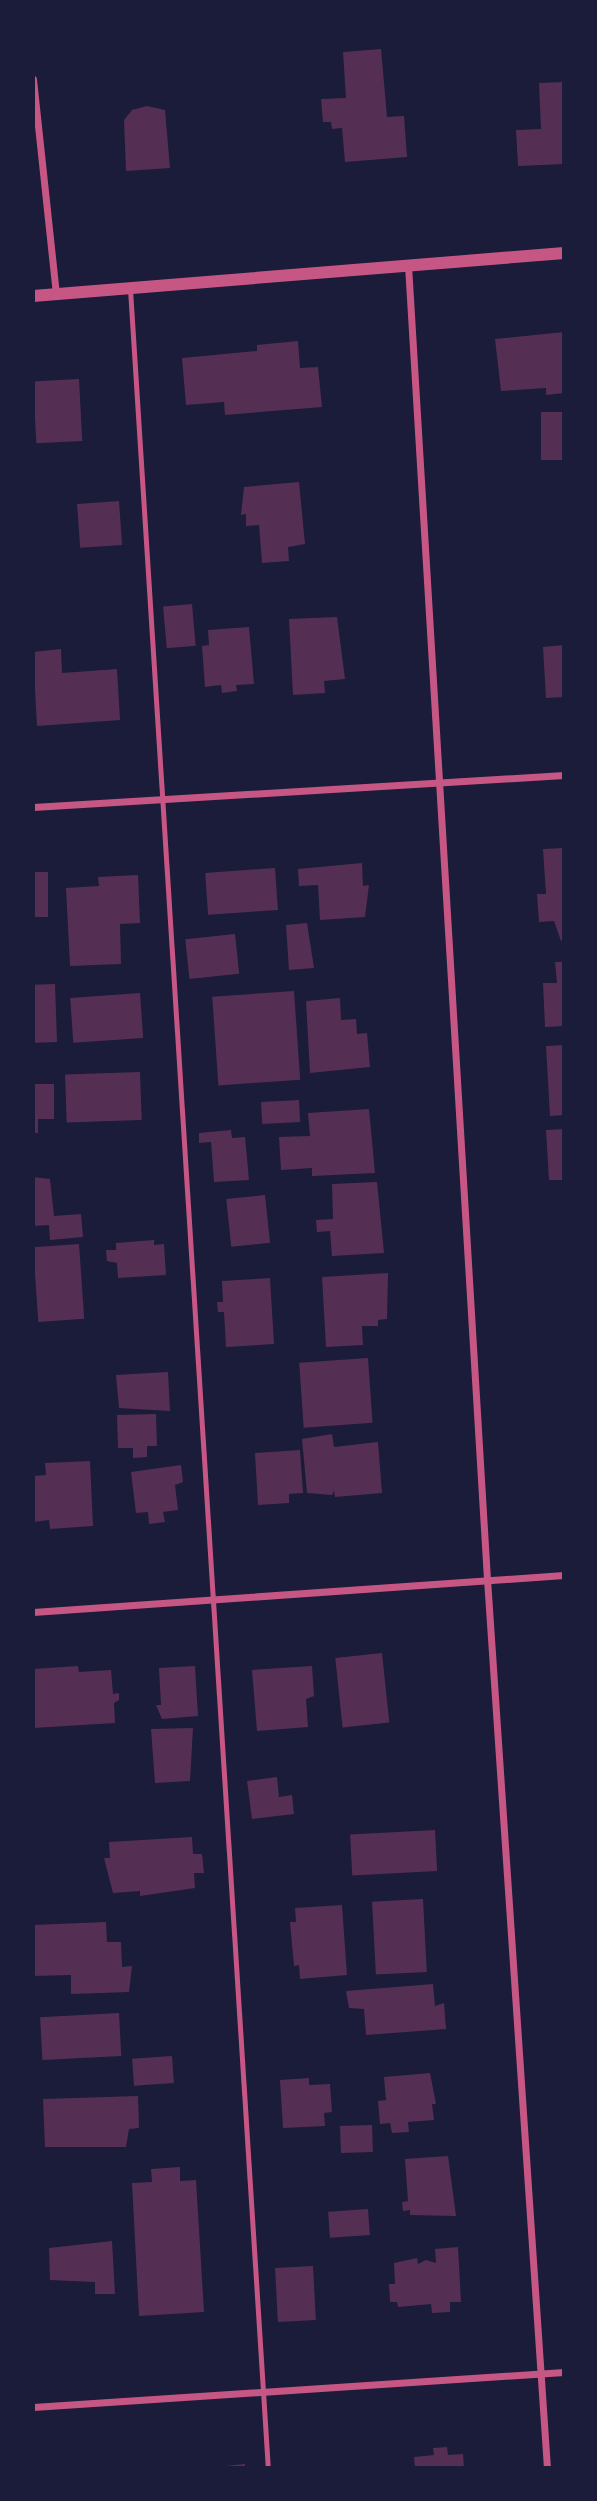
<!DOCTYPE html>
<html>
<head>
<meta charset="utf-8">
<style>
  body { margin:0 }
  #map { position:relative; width:597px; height:2501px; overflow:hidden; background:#1b1b3a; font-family:Lato,sans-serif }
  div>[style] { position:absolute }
  .building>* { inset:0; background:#542f53; transform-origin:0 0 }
  .service>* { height:5px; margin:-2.5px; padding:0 2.5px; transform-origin:2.5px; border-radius:2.5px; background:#c65784 }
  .minor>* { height:7px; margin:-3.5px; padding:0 3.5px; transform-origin:3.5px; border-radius:3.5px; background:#c65784 }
  .tertiary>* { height:12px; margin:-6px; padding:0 6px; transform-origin:6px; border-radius:6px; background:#c65784 }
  span { translate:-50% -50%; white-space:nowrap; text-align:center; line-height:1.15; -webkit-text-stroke:5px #1b1b3a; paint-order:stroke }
  .frame { position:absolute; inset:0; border:35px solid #1b1b3a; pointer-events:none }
</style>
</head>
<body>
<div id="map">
  <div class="building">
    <div style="clip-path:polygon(381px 49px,387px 117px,404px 116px,407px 157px,345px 162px,342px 128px,332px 129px,331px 122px,323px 122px,321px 99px,346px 98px,343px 52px)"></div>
    <div style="clip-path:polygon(564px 82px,564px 164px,518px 166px,516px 130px,541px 129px,539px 83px)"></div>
    <div style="clip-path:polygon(147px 106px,165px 110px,170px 168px,126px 171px,124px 120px,132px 110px)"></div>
    <div style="clip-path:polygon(564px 332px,564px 393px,546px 395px,546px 388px,501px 391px,495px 339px)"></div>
    <div style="clip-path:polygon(298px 341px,300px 368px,318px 367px,322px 407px,225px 415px,224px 402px,186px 405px,182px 358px,257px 351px,257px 345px)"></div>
    <div style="left:79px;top:379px;width:62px;height:46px;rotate:87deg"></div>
    <div style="left:564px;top:412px;width:48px;height:23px;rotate:90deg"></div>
    <div style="clip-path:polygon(299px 482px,305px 544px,288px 547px,289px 561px,262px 563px,259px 525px,246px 526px,246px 514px,241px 515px,244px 487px)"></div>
    <div style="left:119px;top:501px;width:44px;height:42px;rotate:86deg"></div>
    <div style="left:192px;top:604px;width:42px;height:29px;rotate:85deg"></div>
    <div style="clip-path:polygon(337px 617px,345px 679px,324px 681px,325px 693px,293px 695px,289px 619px)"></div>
    <div style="clip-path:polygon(249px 627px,254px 684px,236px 685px,237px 691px,222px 693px,221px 685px,205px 687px,202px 646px,209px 645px,208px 630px)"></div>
    <div style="clip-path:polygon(564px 645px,564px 697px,546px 698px,543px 647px)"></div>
    <div style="clip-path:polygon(61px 649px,62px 673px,117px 669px,120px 720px,37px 726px,33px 652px)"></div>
    <div style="clip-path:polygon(564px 848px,564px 941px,561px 941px,554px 921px,539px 922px,537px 894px,546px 894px,543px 849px)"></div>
    <div style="clip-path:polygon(362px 863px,363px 886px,369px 885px,365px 917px,320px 920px,318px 885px,299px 886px,298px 869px)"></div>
    <div style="left:275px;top:868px;width:42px;height:70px;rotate:86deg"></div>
    <div style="left:33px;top:872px;width:15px;height:45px"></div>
    <div style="clip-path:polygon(138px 875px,140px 923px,120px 924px,121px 964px,70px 966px,66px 888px,99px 886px,98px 877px)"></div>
    <div style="clip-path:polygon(307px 923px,314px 968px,289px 970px,286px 925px)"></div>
    <div style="left:235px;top:934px;width:40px;height:50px;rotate:84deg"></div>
    <div style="clip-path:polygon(555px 962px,564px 962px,564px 1026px,545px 1027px,543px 983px,557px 983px)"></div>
    <div style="left:55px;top:984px;width:58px;height:22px;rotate:88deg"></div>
    <div style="left:294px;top:991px;width:89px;height:82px;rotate:86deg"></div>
    <div style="left:140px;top:993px;width:45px;height:70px;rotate:86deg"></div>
    <div style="clip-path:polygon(340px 998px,341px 1020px,356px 1019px,357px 1034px,367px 1033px,370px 1067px,310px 1073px,306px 1001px)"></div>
    <div style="clip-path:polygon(564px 1045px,564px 1115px,550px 1116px,546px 1046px)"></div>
    <div style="left:140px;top:1072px;width:48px;height:75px;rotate:88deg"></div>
    <div style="clip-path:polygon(33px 1084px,54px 1084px,54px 1119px,38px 1119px,38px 1133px,33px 1133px)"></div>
    <div style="left:299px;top:1100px;width:22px;height:38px;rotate:87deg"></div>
    <div style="clip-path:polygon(369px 1109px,375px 1173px,312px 1176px,312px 1168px,281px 1170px,279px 1137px,310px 1136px,308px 1113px)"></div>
    <div style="clip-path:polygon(564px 1129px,564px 1180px,549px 1180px,546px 1130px)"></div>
    <div style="clip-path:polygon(231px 1130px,232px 1138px,245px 1137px,249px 1180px,214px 1182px,211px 1142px,199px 1143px,199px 1133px)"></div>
    <div style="clip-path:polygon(33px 1177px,50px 1179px,54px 1216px,81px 1214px,83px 1237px,50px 1240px,49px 1225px,33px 1226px)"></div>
    <div style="clip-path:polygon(377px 1182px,384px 1253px,332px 1256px,330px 1231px,317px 1232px,316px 1220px,333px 1219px,332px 1184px)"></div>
    <div style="left:265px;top:1195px;width:48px;height:39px;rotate:84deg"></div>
    <div style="clip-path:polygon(154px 1240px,154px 1245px,164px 1244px,166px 1275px,118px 1278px,117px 1263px,107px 1261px,106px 1250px,116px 1250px,116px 1243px)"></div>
    <div style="left:79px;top:1244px;width:75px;height:46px;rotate:86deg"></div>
    <div style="clip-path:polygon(388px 1273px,387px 1319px,378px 1320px,378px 1326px,362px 1326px,363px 1345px,326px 1347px,322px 1277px)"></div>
    <div style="clip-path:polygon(270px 1278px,274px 1344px,226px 1347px,224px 1312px,218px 1312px,217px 1302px,223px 1302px,222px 1281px)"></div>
    <div style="left:368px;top:1358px;width:65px;height:69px;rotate:86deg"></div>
    <div style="clip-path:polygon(168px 1372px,170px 1411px,119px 1408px,116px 1375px)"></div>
    <div style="clip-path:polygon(156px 1414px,157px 1446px,147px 1446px,147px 1457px,133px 1458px,133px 1448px,118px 1448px,117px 1415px)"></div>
    <div style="clip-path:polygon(332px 1434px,334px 1447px,378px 1442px,382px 1493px,335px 1497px,334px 1491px,332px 1495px,307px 1493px,302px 1439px)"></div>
    <div style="clip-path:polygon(300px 1450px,303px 1493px,289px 1494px,289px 1503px,258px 1505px,255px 1453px)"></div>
    <div style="clip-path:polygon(90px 1461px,93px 1526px,50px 1529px,49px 1520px,33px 1522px,33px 1476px,46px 1475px,45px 1463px)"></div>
    <div style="clip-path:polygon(181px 1465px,183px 1482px,175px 1485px,178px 1510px,163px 1512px,165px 1522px,149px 1524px,148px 1512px,136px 1513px,131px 1472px)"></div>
    <div style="left:382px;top:1653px;width:70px;height:47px;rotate:84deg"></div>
    <div style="clip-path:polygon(78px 1666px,79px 1672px,111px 1670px,113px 1694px,119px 1693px,119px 1700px,114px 1703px,115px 1723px,33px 1728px,33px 1669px)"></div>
    <div style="clip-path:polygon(195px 1666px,198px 1716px,162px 1719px,156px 1705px,161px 1705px,159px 1668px)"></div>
    <div style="clip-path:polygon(312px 1666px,314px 1696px,306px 1699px,308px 1727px,257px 1731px,252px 1670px)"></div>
    <div style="clip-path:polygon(193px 1728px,190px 1781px,155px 1783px,151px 1729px)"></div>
    <div style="clip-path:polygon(277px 1777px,279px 1797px,292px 1795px,294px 1814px,252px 1819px,247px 1781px)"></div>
    <div style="left:435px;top:1830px;width:41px;height:85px;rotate:87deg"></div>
    <div style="clip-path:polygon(192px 1837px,193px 1854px,202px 1854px,204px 1873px,194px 1873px,195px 1888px,140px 1896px,140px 1891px,113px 1893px,104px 1858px,110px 1858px,109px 1842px)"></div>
    <div style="left:423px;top:1899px;width:73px;height:51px;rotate:87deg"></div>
    <div style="clip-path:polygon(342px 1905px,347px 1975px,300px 1979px,299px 1965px,294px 1966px,290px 1922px,296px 1922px,295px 1908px)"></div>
    <div style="clip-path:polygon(106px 1922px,107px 1942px,121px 1942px,122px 1967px,132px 1966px,129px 1992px,71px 1994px,71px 1975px,33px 1976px,33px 1925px)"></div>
    <div style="clip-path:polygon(433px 1984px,435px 2006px,444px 2003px,446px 2029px,366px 2035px,364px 2009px,349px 2008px,346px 1991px)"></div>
    <div style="left:119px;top:2013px;width:43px;height:79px;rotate:87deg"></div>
    <div style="left:172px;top:2056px;width:27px;height:40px;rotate:86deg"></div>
    <div style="clip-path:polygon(430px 2073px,436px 2104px,432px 2104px,434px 2120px,408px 2122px,409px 2132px,392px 2133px,390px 2123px,380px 2124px,378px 2101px,386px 2100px,384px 2077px)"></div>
    <div style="clip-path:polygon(309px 2078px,309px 2085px,330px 2084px,332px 2112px,324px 2113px,325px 2126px,283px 2128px,280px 2080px)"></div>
    <div style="clip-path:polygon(138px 2096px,139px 2128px,129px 2129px,126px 2147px,45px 2147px,43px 2099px)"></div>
    <div style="left:372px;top:2125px;width:27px;height:32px;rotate:88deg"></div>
    <div style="clip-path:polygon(448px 2156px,456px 2216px,410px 2215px,410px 2210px,403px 2211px,402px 2202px,408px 2201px,405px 2159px)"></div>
    <div style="clip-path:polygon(180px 2167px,180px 2181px,196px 2180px,204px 2312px,139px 2316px,132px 2183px,152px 2182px,151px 2169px)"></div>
    <div style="left:368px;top:2209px;width:26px;height:40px;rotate:86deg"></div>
    <div style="clip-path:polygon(112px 2241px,115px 2294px,95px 2294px,95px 2282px,50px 2280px,49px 2248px)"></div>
    <div style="clip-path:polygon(458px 2247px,461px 2302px,450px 2302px,450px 2312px,432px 2313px,431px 2304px,398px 2307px,397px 2302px,390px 2302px,389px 2284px,395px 2284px,394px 2263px,417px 2258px,418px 2264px,426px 2260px,436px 2263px,435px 2249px)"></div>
    <div style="left:313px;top:2266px;width:54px;height:38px;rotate:87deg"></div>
    <div style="clip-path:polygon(447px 2447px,448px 2455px,463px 2454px,464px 2468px,415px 2468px,414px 2457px,434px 2455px,433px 2448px)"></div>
    <div style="clip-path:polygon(245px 2464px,245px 2468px,225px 2468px,225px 2466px)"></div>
  </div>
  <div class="service">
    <div style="left:130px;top:289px;width:2183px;rotate:86.38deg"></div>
  </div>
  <div class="minor">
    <div style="left:33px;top:79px;width:216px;rotate:83.9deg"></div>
    <div style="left:408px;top:265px;width:1316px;rotate:86.56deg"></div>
    <div style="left:487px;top:1579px;width:891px;rotate:86.14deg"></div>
    <div style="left:33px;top:807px;width:532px;rotate:-3.45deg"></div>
    <div style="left:33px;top:1612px;width:532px;rotate:-3.99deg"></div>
    <div style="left:33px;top:2407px;width:532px;rotate:-3.77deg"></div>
  </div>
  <div class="tertiary">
    <div style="left:33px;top:296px;width:533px;rotate:-4.63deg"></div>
  </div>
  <div class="frame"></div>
</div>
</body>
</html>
